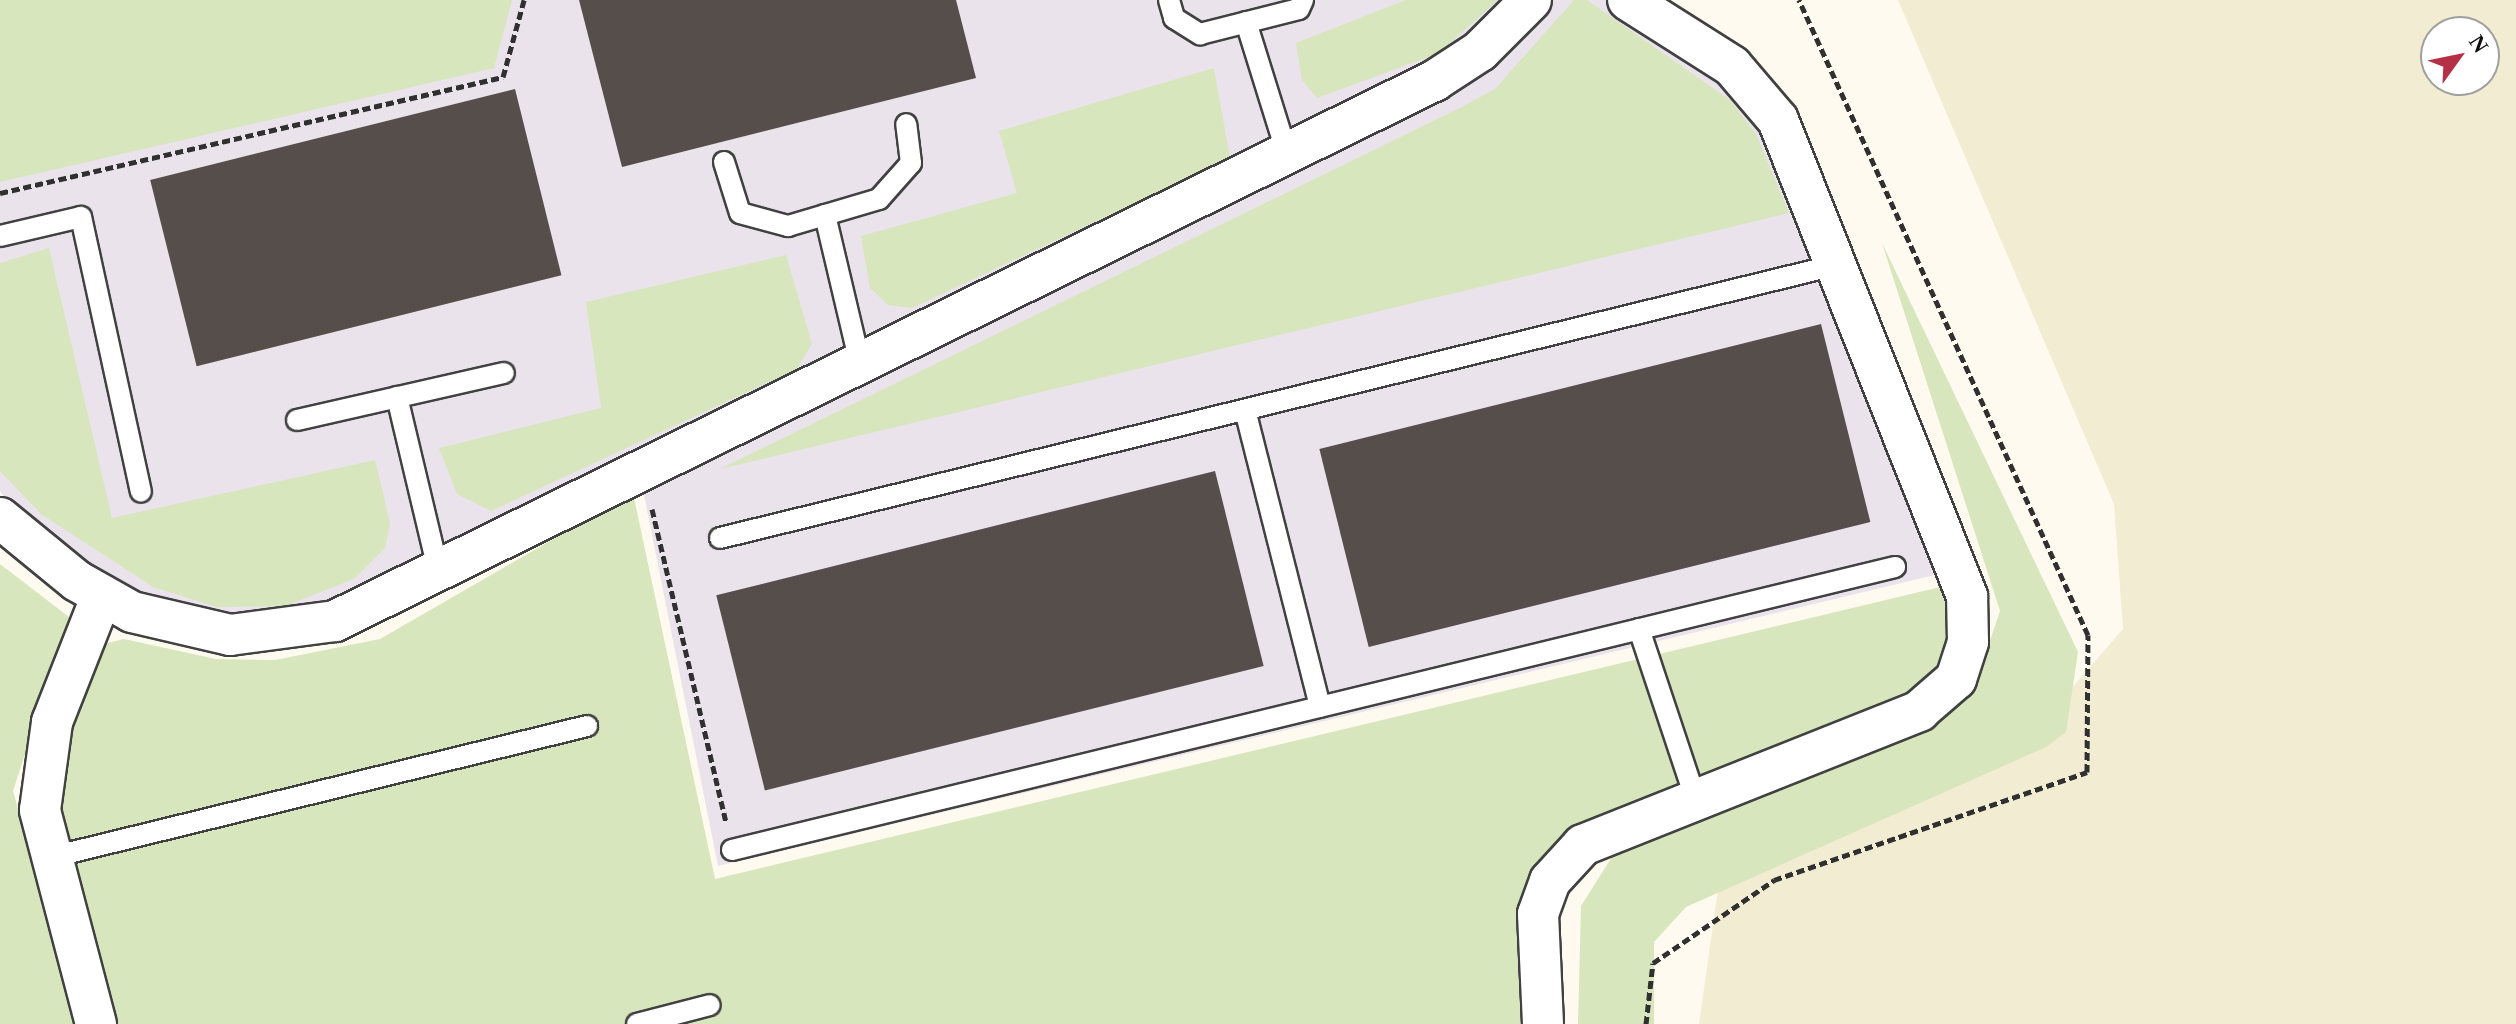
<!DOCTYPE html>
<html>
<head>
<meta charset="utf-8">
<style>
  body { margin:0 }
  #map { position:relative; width:2516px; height:1024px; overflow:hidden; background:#fefaf0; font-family:Georgia,serif }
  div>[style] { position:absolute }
  .industrial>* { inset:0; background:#eae3ec }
  .farmland>* { inset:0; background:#f2ecd2 }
  .green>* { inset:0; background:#d7e6bc }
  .building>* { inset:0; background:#564e4b; transform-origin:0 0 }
  .path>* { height:5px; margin-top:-2.5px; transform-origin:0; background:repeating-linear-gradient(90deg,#303030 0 8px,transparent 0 12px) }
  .roads { filter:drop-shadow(2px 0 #414141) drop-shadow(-2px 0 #414141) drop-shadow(0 2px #414141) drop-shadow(0 -2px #414141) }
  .service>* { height:20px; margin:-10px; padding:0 10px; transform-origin:10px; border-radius:10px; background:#fff }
  .minor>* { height:40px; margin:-20px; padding:0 20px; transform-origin:20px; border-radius:20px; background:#fff }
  span { translate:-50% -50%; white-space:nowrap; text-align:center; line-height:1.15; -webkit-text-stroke:8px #fff; paint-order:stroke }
  .north { position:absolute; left:2420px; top:16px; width:80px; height:80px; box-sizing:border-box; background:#fff; border:2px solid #9f9f9f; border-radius:50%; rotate:57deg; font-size:22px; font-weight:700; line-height:32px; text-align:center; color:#0e0e0e }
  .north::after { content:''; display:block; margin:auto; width:28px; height:36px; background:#b52f46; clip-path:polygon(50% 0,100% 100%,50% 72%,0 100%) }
</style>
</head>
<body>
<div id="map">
  <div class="industrial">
    <div style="clip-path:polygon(0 0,1619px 0,1716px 68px,1758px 114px,1943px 573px,718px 866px,636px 455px,329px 606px,231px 619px,137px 597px,86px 568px,10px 506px,0 491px)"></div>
  </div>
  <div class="farmland">
    <div style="clip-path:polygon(evenodd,1898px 0,2516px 0,2516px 1024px,1699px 1024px,1721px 868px,2051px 712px,2123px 629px,2114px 504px,1898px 0,2436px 32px,2484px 32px,2484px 80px,2436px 80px,2436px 32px)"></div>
  </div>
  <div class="green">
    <div style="clip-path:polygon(0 0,512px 0,494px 68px,0 182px)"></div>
    <div style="clip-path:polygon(1406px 0,1498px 0,1439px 53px,1317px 98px,1302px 80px,1296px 43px)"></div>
    <div style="clip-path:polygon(1574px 0,1587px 0,1730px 100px,1756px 134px,1789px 213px,720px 469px,1460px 108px,1495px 89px)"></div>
    <div style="clip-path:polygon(1214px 68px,1230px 158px,912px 308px,888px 305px,870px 288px,861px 236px,1017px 193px,999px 131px)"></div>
    <div style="clip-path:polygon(1882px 243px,2078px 652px,2066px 732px,2046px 747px,1686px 907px,1654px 942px,1654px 1024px,1578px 1024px,1581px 906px,1622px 841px,1691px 826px,1945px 719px,1978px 676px,2000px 611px)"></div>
    <div style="clip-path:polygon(49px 248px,112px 518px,375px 460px,390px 523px,385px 548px,354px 579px,285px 606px,217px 607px,153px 587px,41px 514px,0 471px,0 263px)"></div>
    <div style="clip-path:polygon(786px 255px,812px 344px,797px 369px,491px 511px,457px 494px,439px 448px,601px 408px,586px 302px)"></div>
    <div style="clip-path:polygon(633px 493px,715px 879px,1953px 584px,1946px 672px,1912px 700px,1576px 835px,1531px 1024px,109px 1024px,60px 856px,54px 762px,92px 647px,124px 639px,216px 659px,275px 660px,380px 639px)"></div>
    <div style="clip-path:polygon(0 564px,69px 617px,13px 791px,79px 1024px,0 1024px)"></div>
  </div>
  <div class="building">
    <div style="clip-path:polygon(579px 0,956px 0,976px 78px,622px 167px)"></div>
    <div style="left:515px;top:89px;width:192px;height:376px;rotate:76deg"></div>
    <div style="left:1821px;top:324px;width:204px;height:517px;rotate:76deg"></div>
    <div style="left:1215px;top:471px;width:201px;height:514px;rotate:76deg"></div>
  </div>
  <div class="path">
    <div style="left:0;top:193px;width:516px;rotate:-12.99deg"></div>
    <div style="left:503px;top:77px;width:80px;rotate:-74.7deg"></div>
    <div style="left:652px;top:509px;width:322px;rotate:76.7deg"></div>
    <div style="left:1646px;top:1024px;width:61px;rotate:-83.5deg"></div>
    <div style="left:1653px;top:963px;width:147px;rotate:-34.4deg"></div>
    <div style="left:1774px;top:880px;width:331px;rotate:-19deg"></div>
    <div style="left:2087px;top:772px;width:137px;rotate:-89.6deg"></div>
    <div style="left:2088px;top:635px;width:698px;rotate:-114.47deg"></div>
  </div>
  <div class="roads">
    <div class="service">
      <div style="left:1169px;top:0;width:19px;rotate:74deg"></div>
      <div style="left:1174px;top:18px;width:31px;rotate:32deg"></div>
      <div style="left:1200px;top:34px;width:102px;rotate:-14.2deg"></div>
      <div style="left:1299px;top:9px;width:10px;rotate:-66deg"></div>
      <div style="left:1246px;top:22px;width:138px;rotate:72.7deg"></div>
      <div style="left:724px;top:162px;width:53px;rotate:72.6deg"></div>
      <div style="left:740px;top:213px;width:50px;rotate:15.2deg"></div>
      <div style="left:788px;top:226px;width:95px;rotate:-16.5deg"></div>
      <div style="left:879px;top:199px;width:48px;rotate:-48.4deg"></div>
      <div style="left:911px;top:163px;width:39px;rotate:-97deg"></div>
      <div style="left:825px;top:215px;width:152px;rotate:76.7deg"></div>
      <div style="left:0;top:236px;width:83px;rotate:-13.2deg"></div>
      <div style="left:81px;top:217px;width:281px;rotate:77.7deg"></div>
      <div style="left:397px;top:397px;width:177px;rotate:76.6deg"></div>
      <div style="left:1245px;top:410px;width:306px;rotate:75.8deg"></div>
      <div style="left:297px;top:420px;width:212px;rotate:-12.8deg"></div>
      <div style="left:720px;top:538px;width:1149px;rotate:-13.75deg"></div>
      <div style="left:1639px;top:629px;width:177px;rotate:71.6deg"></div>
      <div style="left:732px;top:850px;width:1197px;rotate:-13.68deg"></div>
      <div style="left:48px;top:858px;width:555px;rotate:-13.76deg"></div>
      <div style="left:637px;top:1024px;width:75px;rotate:-14.6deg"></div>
    </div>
    <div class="minor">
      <div style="left:0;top:518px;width:99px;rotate:39.3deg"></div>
      <div style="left:77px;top:581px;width:63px;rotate:29.4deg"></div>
      <div style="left:132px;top:612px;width:101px;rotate:13.2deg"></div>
      <div style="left:230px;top:635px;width:106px;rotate:-7.6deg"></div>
      <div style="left:335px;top:621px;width:1225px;rotate:-26.17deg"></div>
      <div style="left:1434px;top:81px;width:55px;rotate:-33.1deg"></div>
      <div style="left:1480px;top:51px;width:72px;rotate:-45deg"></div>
      <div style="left:96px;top:1024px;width:221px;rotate:-104.7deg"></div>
      <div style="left:40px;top:810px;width:89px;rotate:-82.2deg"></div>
      <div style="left:52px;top:722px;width:136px;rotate:-68.5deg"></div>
      <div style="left:1543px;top:1024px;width:110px;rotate:-92.6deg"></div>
      <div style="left:1538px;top:914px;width:35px;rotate:-70deg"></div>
      <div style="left:1550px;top:881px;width:49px;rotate:-47.5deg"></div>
      <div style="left:1583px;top:845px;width:362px;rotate:-21.7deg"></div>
      <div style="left:1919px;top:711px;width:49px;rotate:-40.9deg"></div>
      <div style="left:1956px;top:679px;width:39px;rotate:-72deg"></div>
      <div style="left:1968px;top:642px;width:46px;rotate:-91.2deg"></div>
      <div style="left:1967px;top:596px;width:512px;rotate:-111.66deg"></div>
      <div style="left:1778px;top:120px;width:71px;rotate:-130.4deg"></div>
      <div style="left:1732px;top:66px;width:123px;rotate:-147.6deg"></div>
    </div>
  </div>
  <div class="north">N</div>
</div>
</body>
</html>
